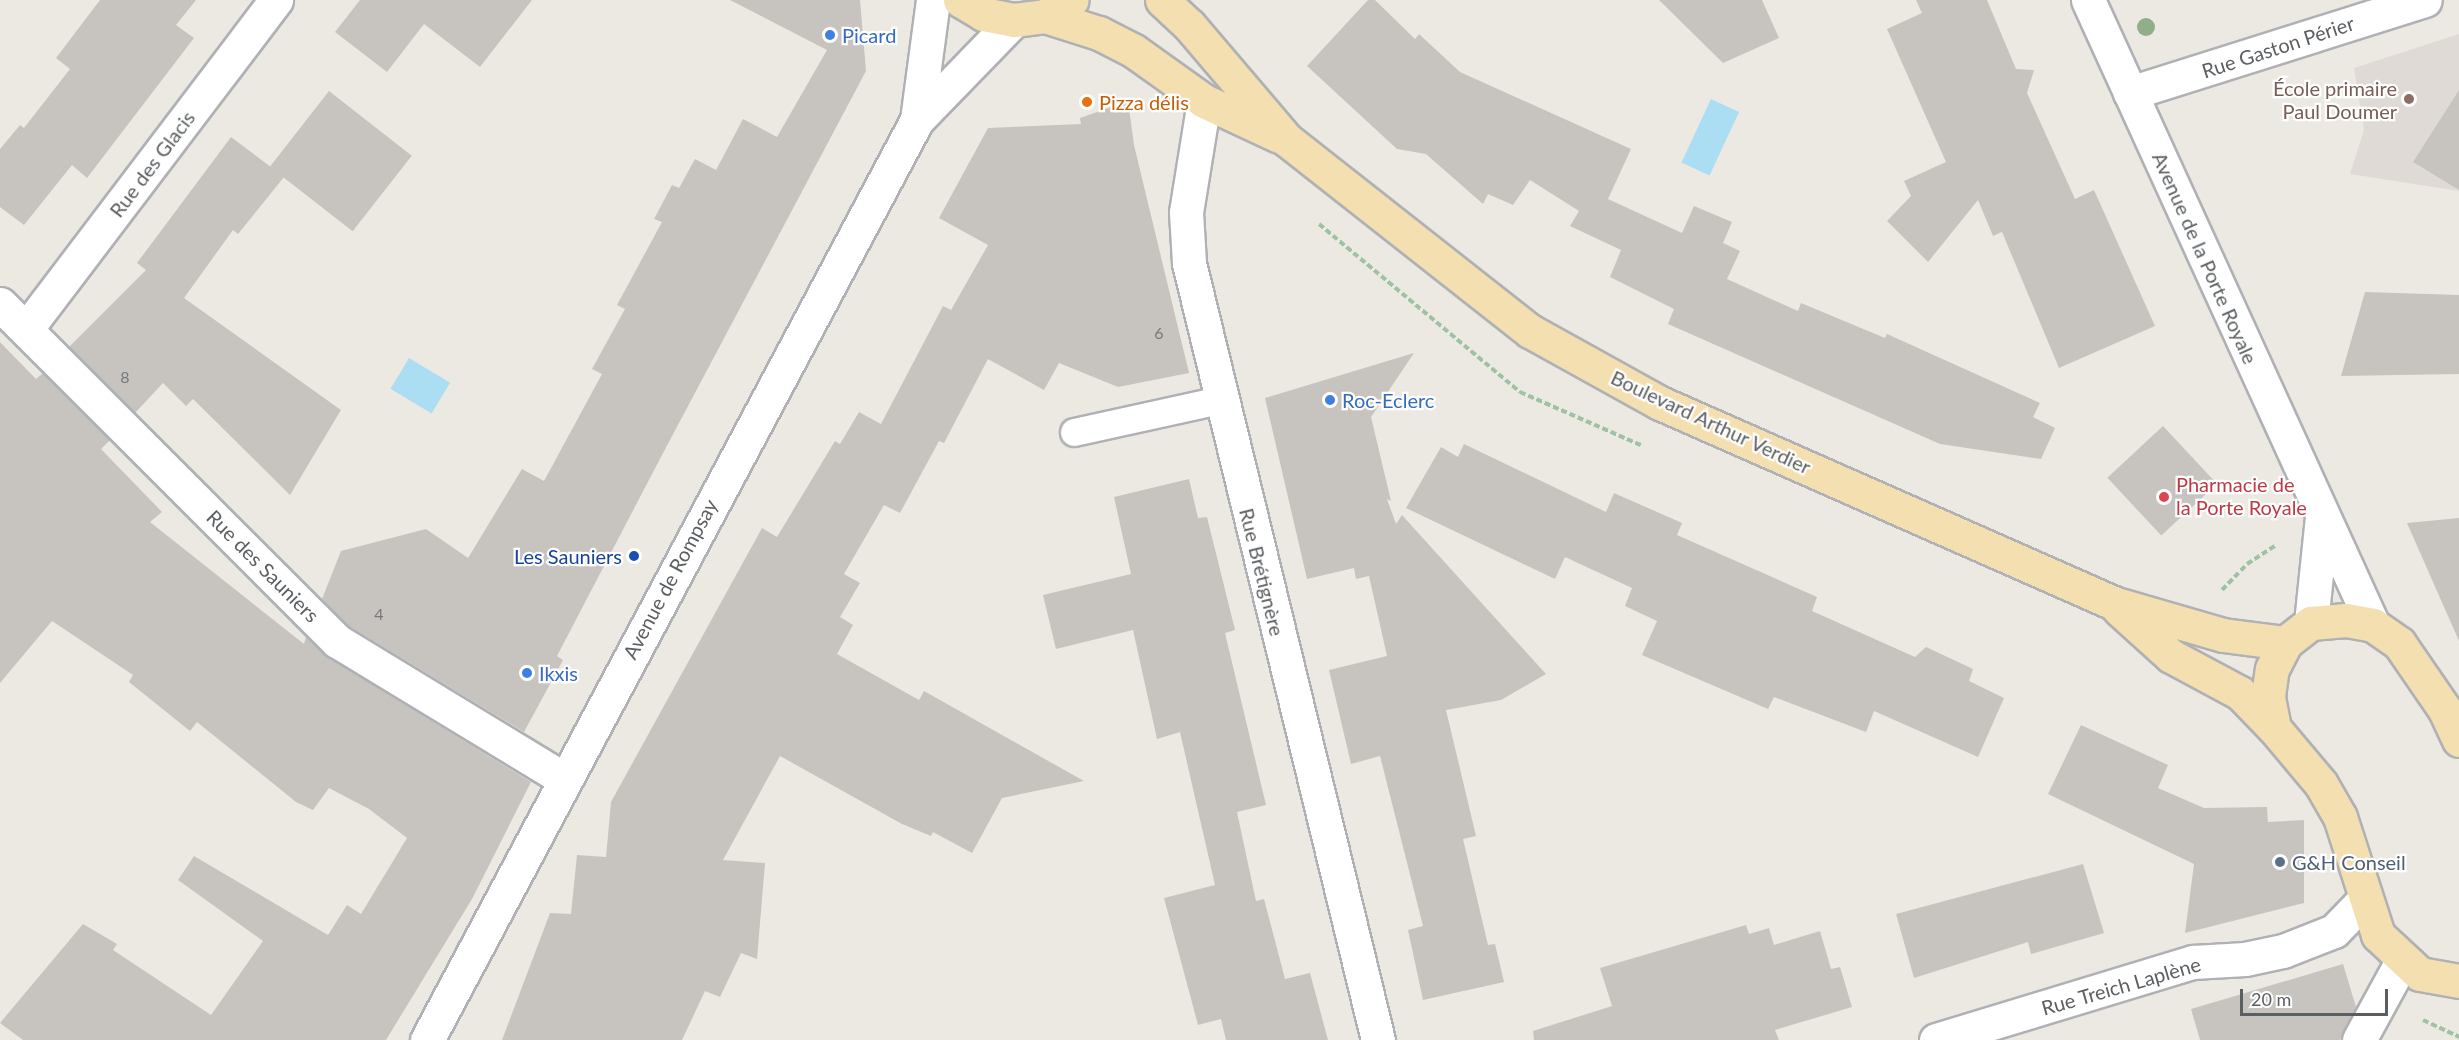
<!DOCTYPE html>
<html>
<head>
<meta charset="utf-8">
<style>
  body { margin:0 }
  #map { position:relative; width:2459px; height:1040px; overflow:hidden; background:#ece9e3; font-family:Lato,sans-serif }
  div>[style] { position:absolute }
  .education>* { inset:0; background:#dfdad5 }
  .water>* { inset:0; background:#acdef3; transform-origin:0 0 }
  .building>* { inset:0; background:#c7c4c0; transform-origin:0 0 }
  .path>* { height:4px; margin-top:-2px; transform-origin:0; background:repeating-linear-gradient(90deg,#9fc2a4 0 6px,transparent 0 9px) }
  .roads { filter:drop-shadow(2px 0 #afb1b4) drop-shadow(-2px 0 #afb1b4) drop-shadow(0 2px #afb1b4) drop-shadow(0 -2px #afb1b4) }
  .lane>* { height:27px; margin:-13.5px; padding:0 13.5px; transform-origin:13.5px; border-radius:13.5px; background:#fff }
  .street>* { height:33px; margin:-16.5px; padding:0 16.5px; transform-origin:16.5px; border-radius:16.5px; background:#fff }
  .secondary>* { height:33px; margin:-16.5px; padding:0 16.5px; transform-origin:16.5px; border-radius:16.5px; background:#fff }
  .primary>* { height:33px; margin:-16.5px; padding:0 16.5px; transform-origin:16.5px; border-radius:16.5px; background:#f4dfb0 }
  .trees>* { width:18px; height:18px; margin:-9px; border-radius:50%; background:#90ae89 }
  .dots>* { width:16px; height:16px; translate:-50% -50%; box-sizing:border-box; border:3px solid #fff; border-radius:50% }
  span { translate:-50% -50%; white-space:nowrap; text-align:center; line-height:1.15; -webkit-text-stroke:4.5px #fff; paint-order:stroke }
  .number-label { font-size:16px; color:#76787a }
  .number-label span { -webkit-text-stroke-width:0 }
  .shop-label { font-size:20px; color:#366cbe }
  .left { translate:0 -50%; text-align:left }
  .street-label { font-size:20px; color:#5b5f62 }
  .education-label { font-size:20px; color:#785e54 }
  .right { translate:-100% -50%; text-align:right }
  .food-label { font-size:20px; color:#c56008 }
  .health-label { font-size:20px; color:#be3a42 }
  .transit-label { font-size:20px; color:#164399 }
  .service-label { font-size:20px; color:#4e5e75 }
  .scale { position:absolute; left:2240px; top:989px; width:148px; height:27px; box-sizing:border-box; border:3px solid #5b5f62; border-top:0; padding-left:8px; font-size:18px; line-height:21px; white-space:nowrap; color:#5b5f62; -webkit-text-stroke:4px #fff; paint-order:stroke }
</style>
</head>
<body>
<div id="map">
  <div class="education">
    <div style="clip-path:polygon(2459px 34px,2459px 191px,2350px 174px,2364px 130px,2354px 68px)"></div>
  </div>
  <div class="water">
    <div style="left:1711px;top:99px;width:31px;height:70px;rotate:25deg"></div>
    <div style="left:409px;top:358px;width:48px;height:36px;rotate:31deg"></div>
  </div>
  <div class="building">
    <div style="clip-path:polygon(100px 0,196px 0,176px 25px,194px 38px,87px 178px,72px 165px,24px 225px,0 207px,0 149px,20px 125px,24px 128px,70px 69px,56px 58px)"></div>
    <div style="clip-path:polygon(360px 0,532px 0,480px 67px,424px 24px,387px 72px,335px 32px)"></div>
    <div style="clip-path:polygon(730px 0,860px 0,866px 71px,662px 455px,557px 656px,563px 660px,524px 732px,349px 626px,322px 599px,341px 551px,426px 529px,468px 558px,522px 469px,544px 481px,602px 374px,592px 369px,625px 309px,617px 305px,662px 222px,654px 219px,672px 185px,679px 188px,695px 159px,716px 170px,743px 119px,777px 137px,827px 50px)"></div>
    <div style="clip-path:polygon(1368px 0,1375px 0,1415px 39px,1419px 34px,1460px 72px,1631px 149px,1608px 199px,1682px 233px,1694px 206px,1732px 222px,1723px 243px,1740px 251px,1727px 279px,1798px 311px,1801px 303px,1885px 338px,1887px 334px,2040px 403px,2033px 417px,2055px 428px,2041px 459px,1940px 444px,1668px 324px,1674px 309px,1610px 277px,1621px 250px,1570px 226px,1579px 211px,1530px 180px,1513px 205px,1488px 194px,1483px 204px,1426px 154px,1397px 149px,1307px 66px)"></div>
    <div style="clip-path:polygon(1659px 0,1762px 0,1779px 38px,1723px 63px)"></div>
    <div style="clip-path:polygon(1916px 0,1987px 0,2016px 69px,2034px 70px,2027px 93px,2075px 199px,2094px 190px,2155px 326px,2059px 368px,2002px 232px,1993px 236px,1978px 200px,1928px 262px,1887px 221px,1911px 196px,1904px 181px,1946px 162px,1887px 29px,1922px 13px)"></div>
    <div style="clip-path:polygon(2459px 90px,2459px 190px,2413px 162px)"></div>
    <div style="left:329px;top:91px;width:105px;height:96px;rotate:38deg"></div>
    <div style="clip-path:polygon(1128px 101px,1134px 145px,1189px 373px,1118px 387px,1059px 363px,1044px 390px,988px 359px,944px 443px,939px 441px,900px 513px,884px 505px,844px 574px,860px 583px,840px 617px,853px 625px,837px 654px,919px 700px,924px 691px,1084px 781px,1002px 798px,972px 853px,933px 832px,931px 836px,902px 824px,780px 756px,723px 860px,765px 863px,757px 959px,741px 953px,720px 997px,705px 991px,682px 1040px,502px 1040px,550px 913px,571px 914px,577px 855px,606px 857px,611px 802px,762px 528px,777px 537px,835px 441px,840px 444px,859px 412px,881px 424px,943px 306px,951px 310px,988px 245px,939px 218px,988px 128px,1081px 124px,1080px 118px)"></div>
    <div style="clip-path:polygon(231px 137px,284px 177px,238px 234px,233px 230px,184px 298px,341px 410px,290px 495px,193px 399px,186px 406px,163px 383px,135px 413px,69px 347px,146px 270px,137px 263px)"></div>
    <div style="clip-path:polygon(2365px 292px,2459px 295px,2459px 374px,2341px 376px)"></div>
    <div style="clip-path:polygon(0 342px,36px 379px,43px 373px,110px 440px,101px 449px,162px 512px,150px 522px,304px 644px,306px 637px,327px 657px,531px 782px,472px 899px,386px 1040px,23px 1040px,0 1023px,83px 924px,117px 944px,113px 950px,211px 1015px,263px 941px,178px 880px,194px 856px,328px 935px,347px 905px,361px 914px,407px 838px,369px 809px,329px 788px,313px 810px,296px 802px,197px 722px,190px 731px,129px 682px,133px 675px,52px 621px,0 683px)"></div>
    <div style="clip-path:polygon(1414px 353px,1371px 417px,1391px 501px,1387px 499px,1396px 524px,1402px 515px,1546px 674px,1501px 700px,1446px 710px,1476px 836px,1463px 839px,1488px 945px,1495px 944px,1504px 982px,1423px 1000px,1408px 930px,1423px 926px,1380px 756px,1351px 764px,1329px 670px,1387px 656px,1369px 576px,1356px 579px,1354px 568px,1307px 579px,1265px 398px)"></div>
    <div style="left:2163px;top:426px;width:79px;height:76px;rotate:47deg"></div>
    <div style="clip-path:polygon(1464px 444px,1606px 512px,1614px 493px,1682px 523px,1677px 535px,1817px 597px,1812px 611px,1915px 657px,1926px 647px,1973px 669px,1969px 681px,2004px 698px,1978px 757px,1874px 711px,1866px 732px,1774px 697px,1768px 709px,1642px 655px,1657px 621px,1625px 606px,1632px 588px,1565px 557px,1555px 579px,1406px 508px,1441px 447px,1458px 457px)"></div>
    <div style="clip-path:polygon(1189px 479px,1198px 518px,1207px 517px,1235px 630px,1225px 633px,1266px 805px,1237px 812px,1256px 901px,1264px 899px,1285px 979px,1310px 973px,1328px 1040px,1226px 1040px,1221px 1019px,1198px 1025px,1164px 898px,1215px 885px,1180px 732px,1157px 739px,1133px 630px,1056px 649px,1043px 595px,1131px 574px,1114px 497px)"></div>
    <div style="clip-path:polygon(2459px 518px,2459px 641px,2407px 523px)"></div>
    <div style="clip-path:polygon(2081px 725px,2168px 765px,2158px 788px,2204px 808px,2267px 807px,2268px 822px,2304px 820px,2304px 903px,2185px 933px,2194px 864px,2048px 794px)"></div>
    <div style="clip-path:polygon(2083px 864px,2104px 933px,2031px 954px,2028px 942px,1914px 978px,1896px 914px)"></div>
    <div style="clip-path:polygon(1746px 925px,1749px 934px,1769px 928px,1774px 945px,1820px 931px,1831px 969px,1840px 967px,1852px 1007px,1775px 1030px,1779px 1040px,1534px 1040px,1533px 1031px,1612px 1006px,1600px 968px)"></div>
    <div style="clip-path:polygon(2343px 964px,2356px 1007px,2340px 1040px,2200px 1040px,2191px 1009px)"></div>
  </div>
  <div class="path">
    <div style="left:1319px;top:224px;width:262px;rotate:39.9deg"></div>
    <div style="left:1520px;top:392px;width:132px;rotate:23.7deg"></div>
    <div style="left:2222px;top:590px;width:36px;rotate:-46deg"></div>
    <div style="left:2247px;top:564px;width:35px;rotate:-33deg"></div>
    <div style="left:2423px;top:1020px;width:40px;rotate:25deg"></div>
  </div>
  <div class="roads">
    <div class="lane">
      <div style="left:1074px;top:432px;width:149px;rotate:-12.4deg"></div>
    </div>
    <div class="street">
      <div style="left:2130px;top:93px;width:309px;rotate:-17.5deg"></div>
      <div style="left:1204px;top:101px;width:112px;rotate:99.2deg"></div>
      <div style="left:1186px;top:212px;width:51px;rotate:86.6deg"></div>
      <div style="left:1189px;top:263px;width:800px;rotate:76.33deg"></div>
      <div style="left:0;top:304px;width:477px;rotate:45deg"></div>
      <div style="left:337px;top:641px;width:266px;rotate:31.3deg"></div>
      <div style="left:27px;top:328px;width:412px;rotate:-52.8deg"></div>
    </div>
    <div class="secondary">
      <div style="left:2088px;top:0;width:687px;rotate:65.49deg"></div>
      <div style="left:917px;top:120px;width:121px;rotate:-82.4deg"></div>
      <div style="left:2311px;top:623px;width:108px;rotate:-84.1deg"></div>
      <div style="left:427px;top:1040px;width:1042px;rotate:-61.96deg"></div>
      <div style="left:917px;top:120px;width:139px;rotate:-45.9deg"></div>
      <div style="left:1936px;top:1040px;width:269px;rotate:-16.9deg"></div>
      <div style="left:2193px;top:962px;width:52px;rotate:-3.3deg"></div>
      <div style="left:2245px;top:959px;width:39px;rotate:-12deg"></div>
      <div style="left:2283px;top:951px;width:55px;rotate:-21.4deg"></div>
      <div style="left:2334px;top:931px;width:45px;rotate:-45.9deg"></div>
      <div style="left:2359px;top:1040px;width:90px;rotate:-61.4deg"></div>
    </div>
    <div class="primary">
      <div style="left:960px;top:0;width:27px;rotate:31deg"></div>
      <div style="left:983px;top:14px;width:32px;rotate:11deg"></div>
      <div style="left:1014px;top:20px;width:31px;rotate:-7deg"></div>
      <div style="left:1045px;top:16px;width:31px;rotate:-31deg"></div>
      <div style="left:1162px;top:0;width:37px;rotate:43deg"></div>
      <div style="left:1189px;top:25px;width:151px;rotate:49.6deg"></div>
      <div style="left:1287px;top:140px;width:309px;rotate:38.2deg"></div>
      <div style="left:1530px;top:331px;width:149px;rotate:29deg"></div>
      <div style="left:1660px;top:403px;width:495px;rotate:23.8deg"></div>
      <div style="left:2113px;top:603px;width:115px;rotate:16.2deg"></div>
      <div style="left:2223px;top:635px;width:63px;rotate:7.4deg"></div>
      <div style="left:1045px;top:16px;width:57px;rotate:17.5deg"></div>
      <div style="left:1099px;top:33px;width:39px;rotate:27deg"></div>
      <div style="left:1134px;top:51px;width:86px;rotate:35.5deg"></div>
      <div style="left:1204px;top:101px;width:81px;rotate:25deg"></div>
      <div style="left:2119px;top:609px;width:70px;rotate:42.1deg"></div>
      <div style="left:2171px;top:656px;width:78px;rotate:28.2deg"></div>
      <div style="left:2240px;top:693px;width:49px;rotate:45.8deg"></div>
      <div style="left:2274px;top:728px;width:73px;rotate:50deg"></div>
      <div style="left:2321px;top:784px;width:38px;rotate:60deg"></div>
      <div style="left:2340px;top:817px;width:124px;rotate:72.1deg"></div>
      <div style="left:2378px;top:935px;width:57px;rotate:42.9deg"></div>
      <div style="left:2420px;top:974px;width:40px;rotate:10deg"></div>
      <div style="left:2274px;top:728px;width:33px;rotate:-101deg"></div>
      <div style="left:2268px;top:696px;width:27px;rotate:-82deg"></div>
      <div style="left:2272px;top:669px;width:29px;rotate:-63deg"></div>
      <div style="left:2285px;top:643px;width:33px;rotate:-38deg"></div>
      <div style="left:2311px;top:623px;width:35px;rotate:-5deg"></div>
      <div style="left:2346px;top:620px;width:27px;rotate:10deg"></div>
      <div style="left:2373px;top:625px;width:32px;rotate:35deg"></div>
      <div style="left:2399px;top:643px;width:81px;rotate:55.5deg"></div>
      <div style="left:2445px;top:710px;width:33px;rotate:65deg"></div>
    </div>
  </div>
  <div class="trees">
    <div style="left:2146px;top:27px"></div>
  </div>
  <div class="dots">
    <div style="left:830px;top:35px;background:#3f7fe0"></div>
    <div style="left:2409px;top:99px;background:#8d6e63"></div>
    <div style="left:1087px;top:102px;background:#e8710a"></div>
    <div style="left:1330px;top:400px;background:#3f7fe0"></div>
    <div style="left:2164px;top:497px;background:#e0444e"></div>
    <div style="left:634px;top:556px;background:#1a4fb4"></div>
    <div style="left:527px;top:673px;background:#3f7fe0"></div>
    <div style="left:2280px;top:862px;background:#5c6f8a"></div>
  </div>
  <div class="number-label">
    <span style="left:1159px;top:333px">6</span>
    <span style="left:125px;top:377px">8</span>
    <span style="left:379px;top:614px">4</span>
  </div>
  <div class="shop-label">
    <span class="left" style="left:842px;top:35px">Picard</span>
    <span class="left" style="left:1342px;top:400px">Roc-Eclerc</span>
    <span class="left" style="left:539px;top:673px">Ikxis</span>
  </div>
  <div class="street-label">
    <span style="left:2278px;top:47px;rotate:-18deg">Rue Gaston Périer</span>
    <span style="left:152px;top:164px;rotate:-53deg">Rue des Glacis</span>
    <span style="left:2205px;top:258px;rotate:66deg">Avenue de la Porte Royale</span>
    <span style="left:1711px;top:422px;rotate:25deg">Boulevard Arthur Verdier</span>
    <span style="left:263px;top:566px;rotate:45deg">Rue des Sauniers</span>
    <span style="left:1262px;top:572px;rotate:76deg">Rue Brétignère</span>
    <span style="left:670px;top:579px;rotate:-62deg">Avenue de Rompsay</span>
    <span style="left:2121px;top:986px;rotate:-16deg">Rue Treich Laplène</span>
  </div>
  <div class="education-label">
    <span class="right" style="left:2397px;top:100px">École primaire<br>Paul Doumer</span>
  </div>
  <div class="food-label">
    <span class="left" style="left:1099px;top:102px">Pizza délis</span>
  </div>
  <div class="health-label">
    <span class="left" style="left:2176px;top:496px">Pharmacie de<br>la Porte Royale</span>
  </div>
  <div class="transit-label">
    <span class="right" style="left:622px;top:556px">Les Sauniers</span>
  </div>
  <div class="service-label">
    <span class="left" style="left:2292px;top:862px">G&amp;H Conseil</span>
  </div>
  <div class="scale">20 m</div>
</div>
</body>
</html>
